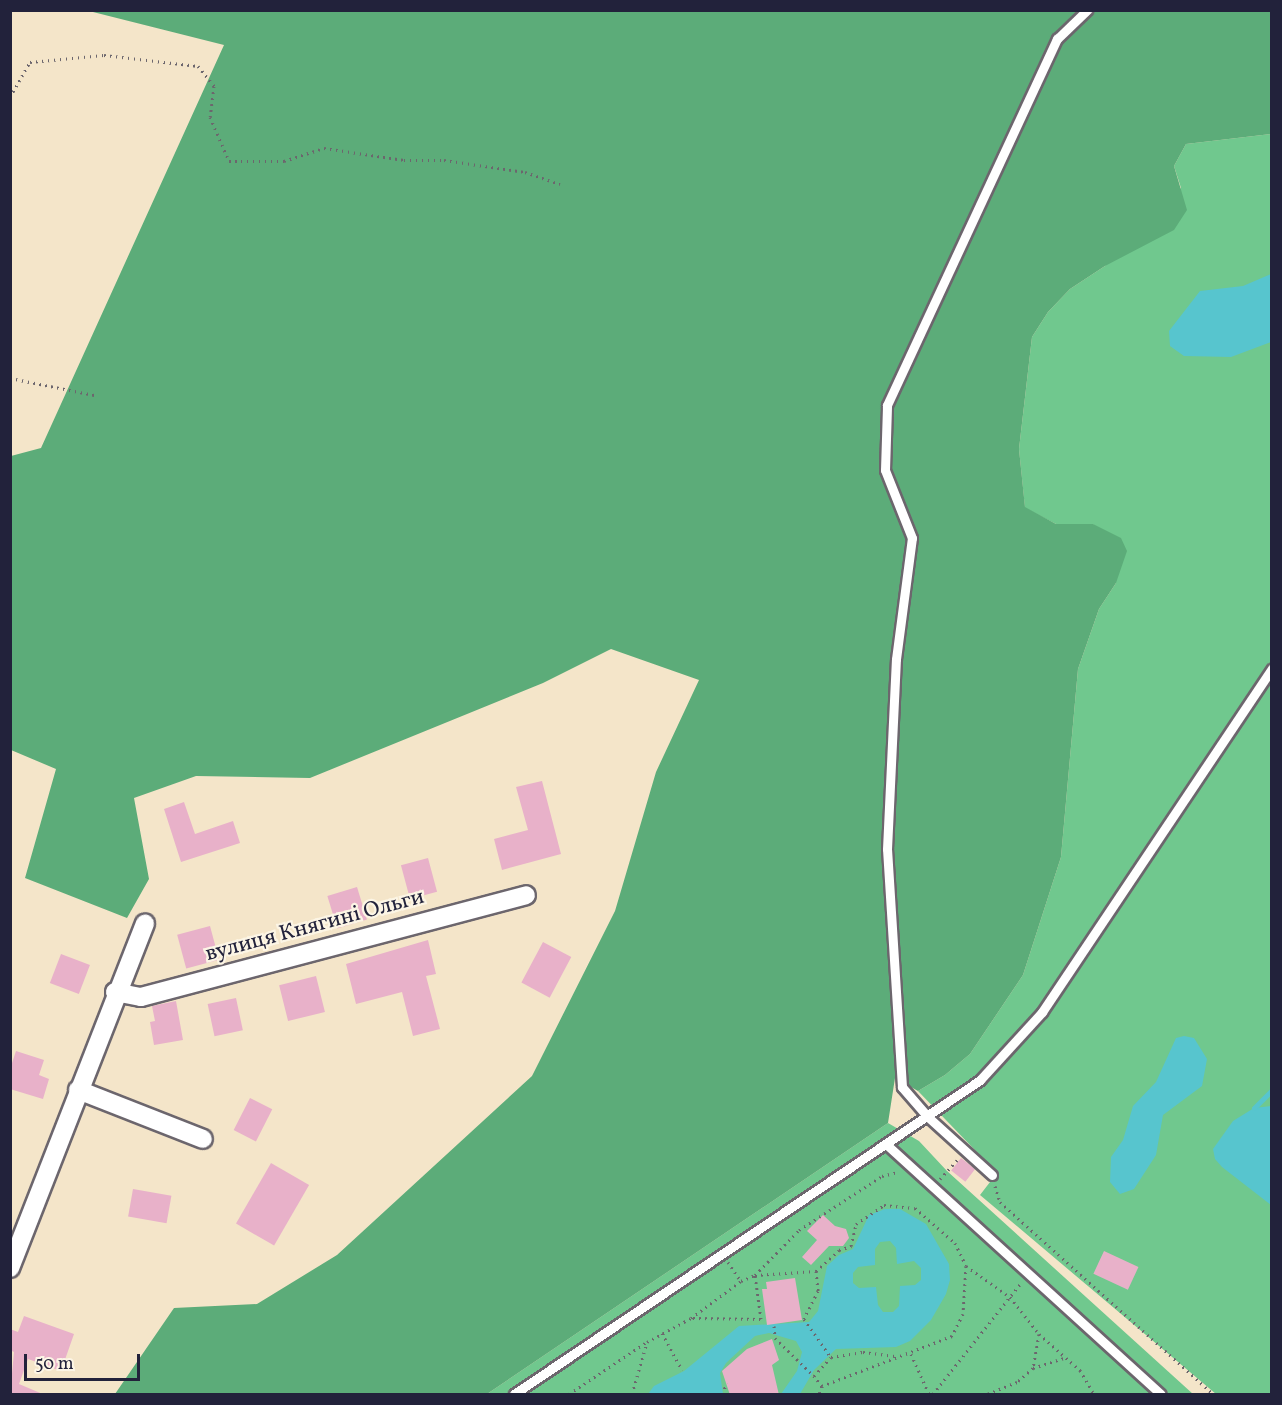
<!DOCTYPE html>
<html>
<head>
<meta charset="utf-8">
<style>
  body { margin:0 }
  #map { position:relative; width:1282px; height:1405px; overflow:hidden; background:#f4e5c9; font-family:Vollkorn,serif }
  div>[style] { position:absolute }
  .green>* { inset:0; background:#70c88e }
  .forest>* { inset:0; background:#5cac79 }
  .water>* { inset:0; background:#57c5ce }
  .stream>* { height:4.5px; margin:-2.25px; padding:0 2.25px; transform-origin:2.25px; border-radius:2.25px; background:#57c5ce }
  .building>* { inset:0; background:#e8b1c9; transform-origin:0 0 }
  .path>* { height:3px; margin-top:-1.5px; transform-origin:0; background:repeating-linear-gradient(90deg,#6c666d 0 1.5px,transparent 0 6px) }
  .roads { filter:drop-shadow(2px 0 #6c666d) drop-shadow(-2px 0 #6c666d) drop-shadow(0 2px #6c666d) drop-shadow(0 -2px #6c666d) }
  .lane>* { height:9px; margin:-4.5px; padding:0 4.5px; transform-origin:4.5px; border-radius:4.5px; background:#fff }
  .street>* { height:18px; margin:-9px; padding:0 9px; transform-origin:9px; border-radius:9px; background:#fff }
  span { translate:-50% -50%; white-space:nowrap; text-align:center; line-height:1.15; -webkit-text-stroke:4.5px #fcf5e5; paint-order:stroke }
  .street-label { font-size:22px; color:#22223b }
  .frame { position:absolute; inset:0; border:12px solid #22223b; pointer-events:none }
  .scale { position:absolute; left:24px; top:1354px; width:116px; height:27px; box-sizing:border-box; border:3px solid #22223b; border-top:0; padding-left:8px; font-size:18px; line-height:21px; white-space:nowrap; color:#22223b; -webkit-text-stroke:4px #fcf5e5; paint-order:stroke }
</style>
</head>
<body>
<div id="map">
  <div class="green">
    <div style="clip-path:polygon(1271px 134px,1271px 1394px,1216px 1394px,980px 1195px,997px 1173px,918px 1091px,945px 1075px,970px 1054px,1023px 975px,1061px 857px,1078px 669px,1099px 609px,1116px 583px,1093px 524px,1056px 524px,1025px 508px,1019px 449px,1032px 337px,1048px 312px,1070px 289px,1105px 266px,1181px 188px,1174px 166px,1186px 144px)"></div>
    <div style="clip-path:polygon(888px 1123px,919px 1141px,947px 1171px,1193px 1394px,487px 1394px)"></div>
  </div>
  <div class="forest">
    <div style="clip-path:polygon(89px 11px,1271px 11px,1271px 134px,1186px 144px,1174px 166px,1187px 210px,1174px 230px,1105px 266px,1070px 289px,1048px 312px,1032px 337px,1019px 449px,1025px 507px,1056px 524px,1093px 524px,1121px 538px,1127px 551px,1116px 583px,1099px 609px,1078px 669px,1061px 857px,1023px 975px,970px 1054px,945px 1075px,918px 1091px,895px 1078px,888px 1123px,487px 1394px,115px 1394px,174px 1308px,257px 1304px,337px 1255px,532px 1076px,615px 911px,656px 772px,699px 680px,611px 649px,543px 683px,310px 778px,196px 776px,134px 798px,149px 879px,127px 918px,25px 878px,56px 769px,11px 750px,11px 456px,41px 448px,224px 45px)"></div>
  </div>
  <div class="water">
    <div style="clip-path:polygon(1271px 274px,1271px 342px,1231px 357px,1184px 356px,1170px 346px,1169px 331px,1200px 291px,1243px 286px)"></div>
    <div style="clip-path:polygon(1184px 1036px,1194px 1038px,1207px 1059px,1202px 1086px,1163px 1115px,1156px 1155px,1134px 1189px,1120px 1194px,1110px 1182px,1111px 1157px,1123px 1140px,1133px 1106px,1156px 1082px,1176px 1038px)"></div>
    <div style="clip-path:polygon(1271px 1106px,1272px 1106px,1271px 1205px,1222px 1167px,1215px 1159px,1213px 1149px,1233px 1121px,1254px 1108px)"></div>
    <div style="clip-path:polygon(evenodd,885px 1209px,900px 1209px,926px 1224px,949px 1264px,950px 1280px,946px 1294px,931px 1320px,910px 1341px,896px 1347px,836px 1349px,814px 1370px,800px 1394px,781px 1394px,797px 1371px,802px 1352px,796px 1341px,769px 1333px,755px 1336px,726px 1363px,720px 1373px,723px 1394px,648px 1394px,654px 1386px,684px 1371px,739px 1326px,809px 1322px,818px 1311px,827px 1266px,839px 1255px,853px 1249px,869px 1215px,885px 1209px,890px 1241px,896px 1248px,897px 1264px,914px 1261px,921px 1268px,921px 1280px,915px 1285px,900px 1286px,899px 1306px,893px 1312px,883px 1312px,878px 1305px,876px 1287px,859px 1288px,853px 1283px,853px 1273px,858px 1267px,875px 1265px,875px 1249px,880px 1242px,890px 1241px)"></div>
  </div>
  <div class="stream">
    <div style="left:1254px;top:1108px;width:25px;rotate:-45deg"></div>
  </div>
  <div class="building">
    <div style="clip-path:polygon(542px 781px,561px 854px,502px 870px,494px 839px,528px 830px,516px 787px)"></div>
    <div style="clip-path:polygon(184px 802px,195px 834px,233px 821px,240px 843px,181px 862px,164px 809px)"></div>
    <div style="left:428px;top:858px;width:35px;height:28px;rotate:75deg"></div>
    <div style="left:357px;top:887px;width:34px;height:31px;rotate:73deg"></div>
    <div style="left:210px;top:926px;width:35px;height:34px;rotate:75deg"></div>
    <div style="clip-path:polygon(428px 940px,436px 974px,426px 976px,440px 1029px,413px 1036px,402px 992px,356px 1004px,346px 964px)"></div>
    <div style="left:543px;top:942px;width:32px;height:46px;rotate:28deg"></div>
    <div style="left:61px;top:954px;width:31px;height:31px;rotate:21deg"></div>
    <div style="left:316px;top:976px;width:37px;height:38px;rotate:76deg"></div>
    <div style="left:236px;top:998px;width:33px;height:29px;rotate:78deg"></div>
    <div style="clip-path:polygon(176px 1001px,183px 1040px,154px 1045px,150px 1022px,155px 1021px,152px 1006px)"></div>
    <div style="clip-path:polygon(16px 1051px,44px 1060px,39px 1075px,49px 1079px,43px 1099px,10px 1089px,10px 1069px)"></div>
    <div style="left:250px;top:1098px;width:25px;height:36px;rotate:27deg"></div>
    <div style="left:961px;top:1158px;width:18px;height:16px;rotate:38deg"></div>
    <div style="left:271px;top:1163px;width:44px;height:70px;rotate:30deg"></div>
    <div style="left:133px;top:1189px;width:39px;height:28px;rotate:10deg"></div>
    <div style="clip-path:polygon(823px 1215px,835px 1226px,846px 1229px,849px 1238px,843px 1246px,829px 1246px,811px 1265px,802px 1257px,817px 1240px,807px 1231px)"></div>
    <div style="left:1104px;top:1251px;width:38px;height:25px;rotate:25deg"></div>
    <div style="clip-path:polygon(795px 1278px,802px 1320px,767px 1325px,762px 1289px,767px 1289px,766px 1282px)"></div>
    <div style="clip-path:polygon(24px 1316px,74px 1334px,61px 1371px,28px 1359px,19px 1384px,45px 1395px,10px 1395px,14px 1352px,10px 1350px,10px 1329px,18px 1332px)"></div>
    <div style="clip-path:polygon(772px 1339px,779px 1360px,772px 1365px,779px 1395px,730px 1395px,722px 1371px,747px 1349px)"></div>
  </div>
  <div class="path">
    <div style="left:10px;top:97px;width:40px;rotate:-60.3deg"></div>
    <div style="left:30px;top:62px;width:74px;rotate:-5.4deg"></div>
    <div style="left:104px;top:55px;width:95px;rotate:6.7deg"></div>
    <div style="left:198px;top:66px;width:26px;rotate:51deg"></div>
    <div style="left:214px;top:86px;width:31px;rotate:97deg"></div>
    <div style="left:210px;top:117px;width:48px;rotate:66.6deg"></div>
    <div style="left:229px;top:161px;width:55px"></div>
    <div style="left:284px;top:161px;width:42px;rotate:-18deg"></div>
    <div style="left:324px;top:148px;width:81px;rotate:8.5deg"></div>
    <div style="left:404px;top:160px;width:40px"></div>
    <div style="left:444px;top:160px;width:82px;rotate:8.4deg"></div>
    <div style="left:525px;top:172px;width:37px;rotate:19deg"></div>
    <div style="left:10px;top:378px;width:86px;rotate:11.4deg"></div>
    <div style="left:940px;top:1179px;width:27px;rotate:-48deg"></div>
    <div style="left:995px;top:1186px;width:17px;rotate:73deg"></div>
    <div style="left:1000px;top:1202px;width:287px;rotate:42deg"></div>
    <div style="left:728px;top:1262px;width:23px;rotate:56deg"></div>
    <div style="left:966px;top:1266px;width:54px;rotate:35.2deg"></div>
    <div style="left:1010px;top:1297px;width:47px;rotate:51.9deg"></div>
    <div style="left:1039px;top:1334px;width:35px;rotate:100deg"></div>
    <div style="left:1033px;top:1368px;width:21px;rotate:139deg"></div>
    <div style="left:1017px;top:1382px;width:32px;rotate:158deg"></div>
    <div style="left:816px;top:1271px;width:20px;rotate:84deg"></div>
    <div style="left:818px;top:1291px;width:31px;rotate:117deg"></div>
    <div style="left:804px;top:1319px;width:45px;rotate:54.9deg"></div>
    <div style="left:693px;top:1318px;width:68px;rotate:0.8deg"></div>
    <div style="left:761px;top:1319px;width:44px;rotate:-97.8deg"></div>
    <div style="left:755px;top:1275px;width:63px;rotate:-45.6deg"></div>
    <div style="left:799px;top:1230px;width:99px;rotate:-33deg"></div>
    <div style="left:882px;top:1176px;width:16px;rotate:-14deg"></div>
    <div style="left:774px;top:1326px;width:12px;rotate:85deg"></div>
    <div style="left:775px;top:1338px;width:54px;rotate:44.3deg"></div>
    <div style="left:662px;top:1333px;width:42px;rotate:61.6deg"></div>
    <div style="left:1039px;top:1334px;width:55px;rotate:41.3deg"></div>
    <div style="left:1080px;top:1370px;width:28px;rotate:60deg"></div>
    <div style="left:911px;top:1354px;width:44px;rotate:65.8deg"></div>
    <div style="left:1033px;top:1368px;width:33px;rotate:-18deg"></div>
    <div style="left:822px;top:1386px;width:13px;rotate:-129deg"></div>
    <div style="left:814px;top:1376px;width:25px;rotate:-48deg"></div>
    <div style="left:831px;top:1357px;width:32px;rotate:-9deg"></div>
    <div style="left:863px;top:1352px;width:32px;rotate:7deg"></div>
    <div style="left:569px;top:1394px;width:92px;rotate:-33.9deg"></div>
    <div style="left:632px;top:1394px;width:54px;rotate:-73.9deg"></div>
    <div style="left:647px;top:1342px;width:50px;rotate:-28.6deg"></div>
    <div style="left:691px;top:1318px;width:62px;rotate:-36.5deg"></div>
    <div style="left:741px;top:1281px;width:15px;rotate:-23deg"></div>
    <div style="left:755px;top:1275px;width:61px;rotate:-3.8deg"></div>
    <div style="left:816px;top:1271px;width:31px;rotate:-42deg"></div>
    <div style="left:839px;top:1250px;width:13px;rotate:-18deg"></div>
    <div style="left:851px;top:1246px;width:23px;rotate:-77deg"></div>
    <div style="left:856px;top:1224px;width:34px;rotate:-34deg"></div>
    <div style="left:884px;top:1205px;width:31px;rotate:6deg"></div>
    <div style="left:915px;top:1208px;width:53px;rotate:41.2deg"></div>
    <div style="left:955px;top:1243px;width:25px;rotate:64deg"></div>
    <div style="left:966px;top:1266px;width:48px;rotate:93.6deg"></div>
    <div style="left:963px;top:1314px;width:25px;rotate:117deg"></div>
    <div style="left:952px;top:1336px;width:139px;rotate:159deg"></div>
    <div style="left:822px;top:1386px;width:9px;rotate:111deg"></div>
    <div style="left:722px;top:1394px;width:12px;rotate:-66deg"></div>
    <div style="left:933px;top:1394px;width:142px;rotate:-51.6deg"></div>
  </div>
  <div class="roads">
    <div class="lane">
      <div style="left:887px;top:1145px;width:370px;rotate:42.3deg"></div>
      <div style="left:992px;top:1175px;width:86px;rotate:-137.8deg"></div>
      <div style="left:928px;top:1117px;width:40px;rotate:-131deg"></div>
      <div style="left:902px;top:1087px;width:238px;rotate:-93.6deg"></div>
      <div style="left:887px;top:849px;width:190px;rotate:-87.3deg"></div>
      <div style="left:896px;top:659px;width:122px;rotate:-82.5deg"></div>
      <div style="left:912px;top:538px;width:73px;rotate:-111.7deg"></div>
      <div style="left:885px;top:470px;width:65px;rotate:-88.2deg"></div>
      <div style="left:887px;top:405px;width:404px;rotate:-65.1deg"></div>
      <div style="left:1057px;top:39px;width:42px;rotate:-44deg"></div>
      <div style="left:514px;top:1394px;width:562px;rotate:-33.97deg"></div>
      <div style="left:980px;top:1080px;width:92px;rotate:-47.6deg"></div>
      <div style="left:1042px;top:1012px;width:413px;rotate:-56.2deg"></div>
    </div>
    <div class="street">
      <div style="left:115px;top:992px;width:26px;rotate:11deg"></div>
      <div style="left:141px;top:997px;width:398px;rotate:-14.8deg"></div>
      <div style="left:78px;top:1090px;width:134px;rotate:21.4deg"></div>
      <div style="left:10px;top:1268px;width:370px;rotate:-68.6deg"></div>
    </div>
  </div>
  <div class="street-label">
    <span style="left:315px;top:926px;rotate:-15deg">вулиця Княгині Ольги</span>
  </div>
  <div class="frame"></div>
  <div class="scale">50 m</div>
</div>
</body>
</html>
